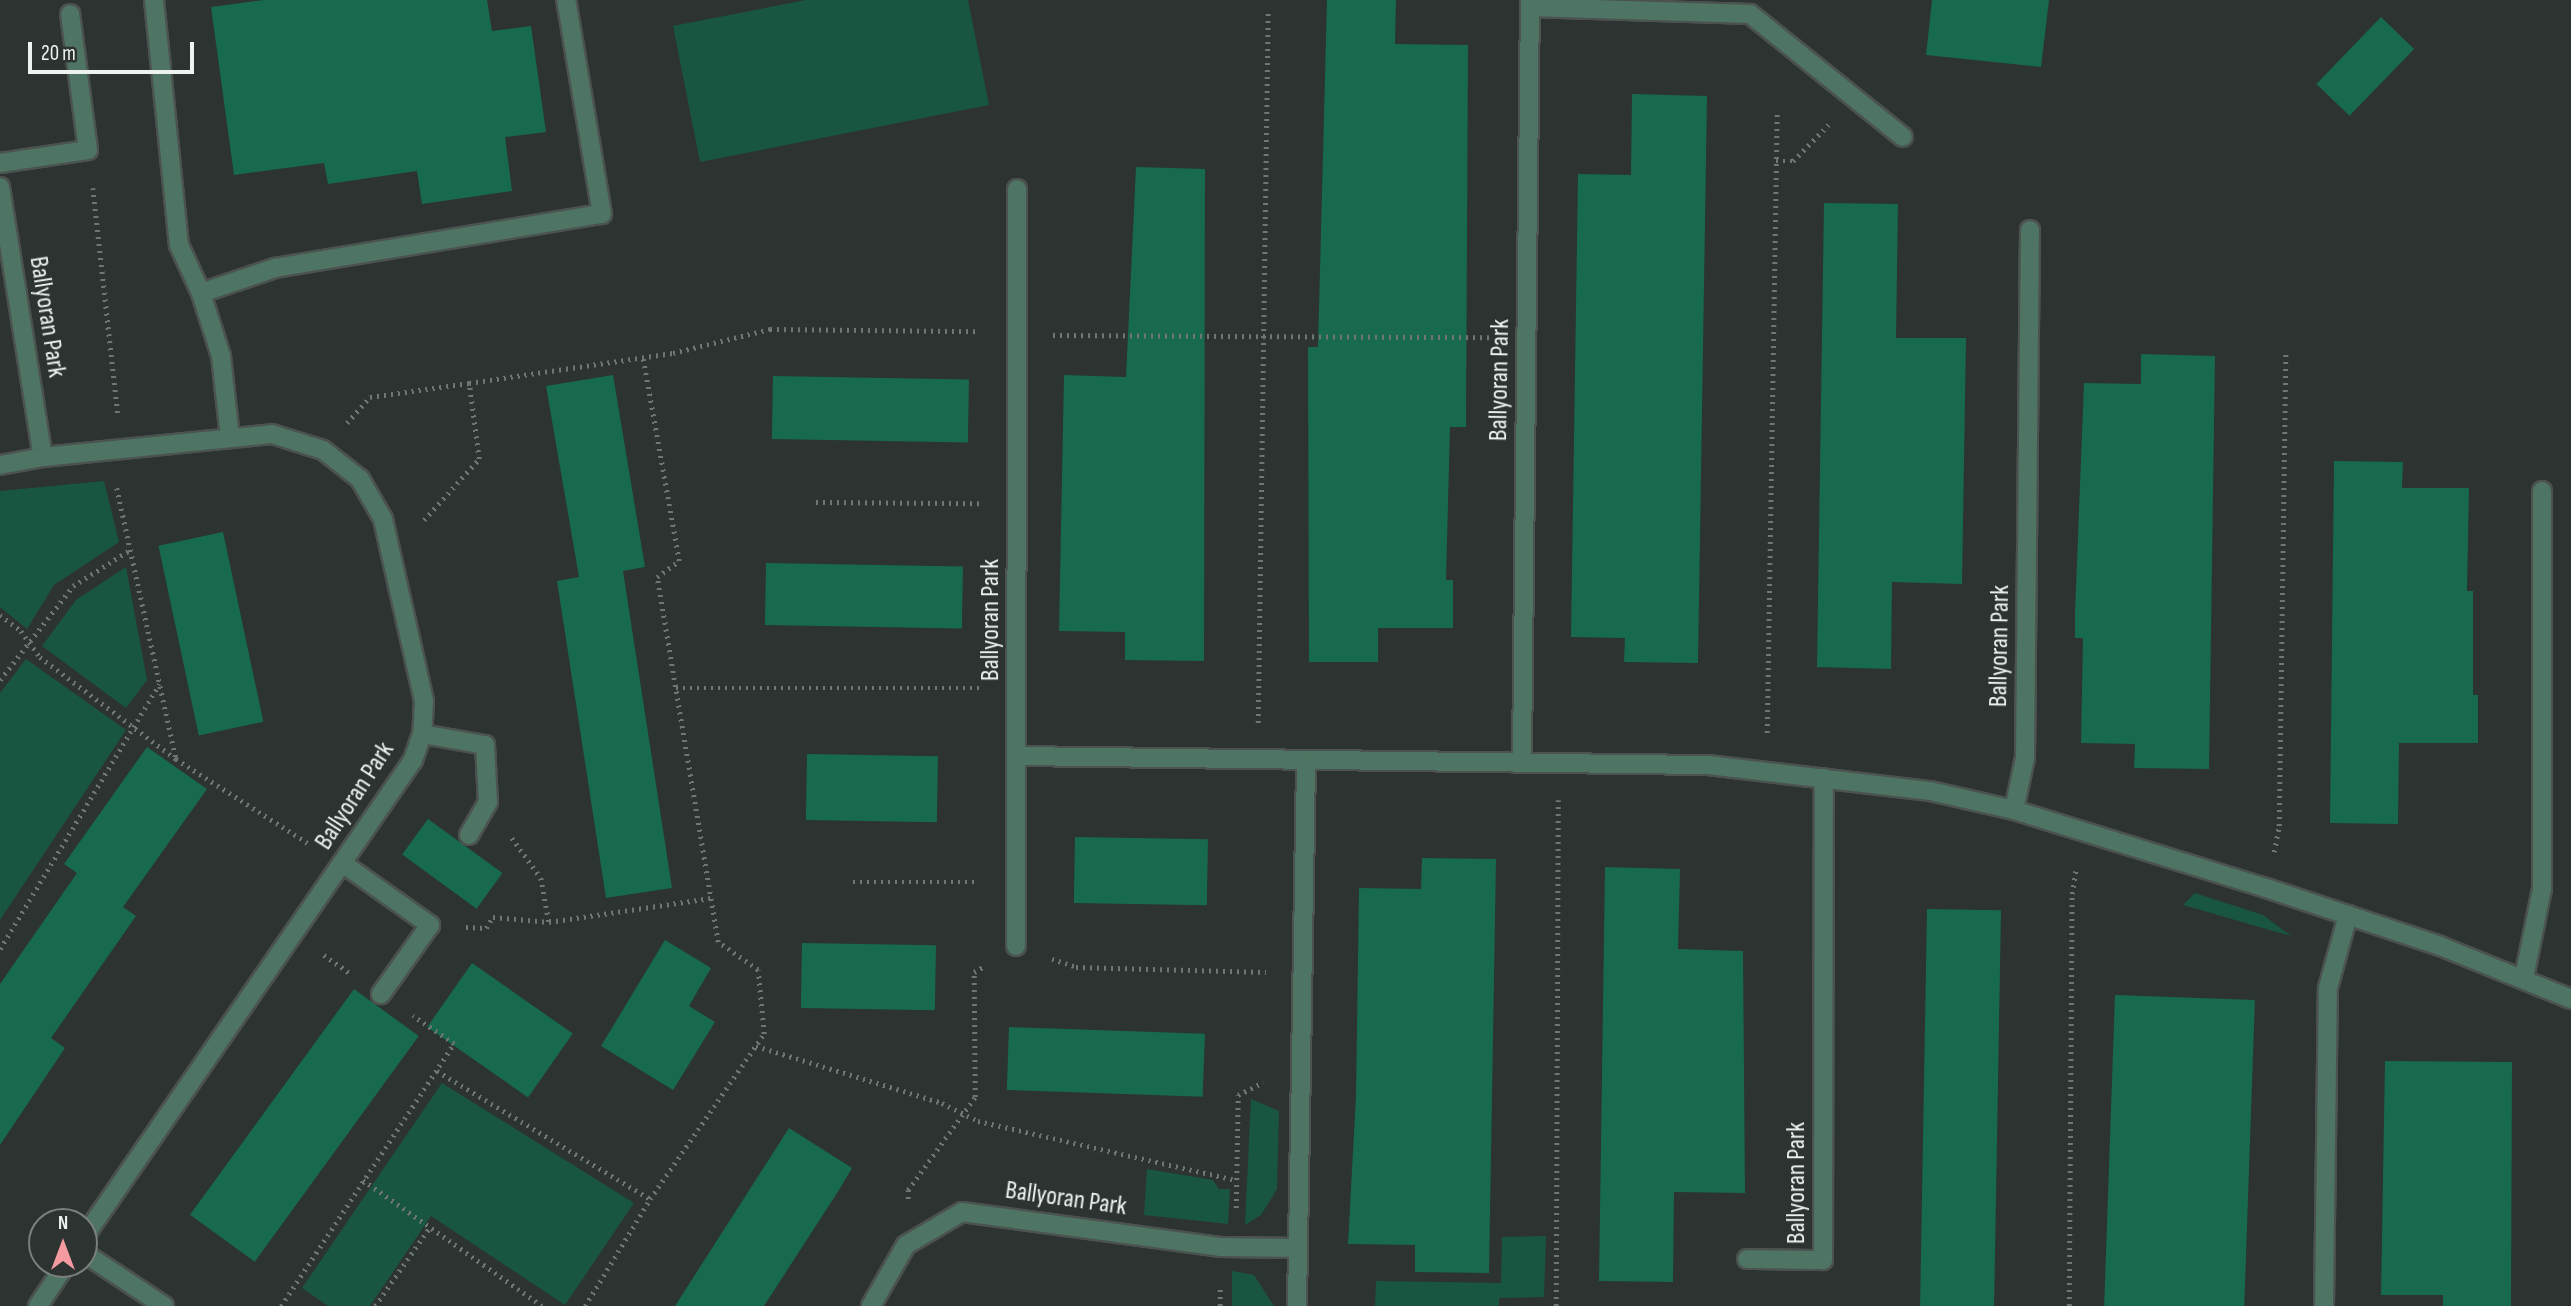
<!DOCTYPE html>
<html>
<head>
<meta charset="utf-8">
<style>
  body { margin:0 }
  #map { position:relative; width:2571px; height:1306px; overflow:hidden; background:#2c3330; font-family:"Sofia Sans Condensed",sans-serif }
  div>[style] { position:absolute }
  .green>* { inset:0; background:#195641 }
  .building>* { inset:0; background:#176a4e; transform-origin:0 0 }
  .path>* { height:4.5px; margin-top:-2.25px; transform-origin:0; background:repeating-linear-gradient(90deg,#707673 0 2px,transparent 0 7px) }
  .roads { filter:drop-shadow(2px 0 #4b524f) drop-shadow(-2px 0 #4b524f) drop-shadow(0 2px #4b524f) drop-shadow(0 -2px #4b524f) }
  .minor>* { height:18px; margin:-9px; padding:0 9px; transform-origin:9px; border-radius:9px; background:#4e7463 }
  span { translate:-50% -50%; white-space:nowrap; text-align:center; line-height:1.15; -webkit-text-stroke:5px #2c3330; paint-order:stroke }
  .street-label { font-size:26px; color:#eef3f0 }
  .north { position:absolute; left:28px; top:1208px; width:70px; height:70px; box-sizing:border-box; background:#2c3330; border:2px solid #7a807d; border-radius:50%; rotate:0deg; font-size:19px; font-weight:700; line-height:28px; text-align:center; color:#eef3f0 }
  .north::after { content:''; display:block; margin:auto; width:24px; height:32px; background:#f49aa0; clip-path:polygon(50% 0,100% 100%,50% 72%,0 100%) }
  .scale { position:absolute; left:28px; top:42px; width:166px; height:32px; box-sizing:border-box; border:4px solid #eef3f0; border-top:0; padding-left:9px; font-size:21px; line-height:24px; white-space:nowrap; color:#eef3f0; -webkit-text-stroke:5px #2c3330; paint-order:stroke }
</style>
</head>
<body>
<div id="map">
  <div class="green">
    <div style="clip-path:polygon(806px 0,968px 0,989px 105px,700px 162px,673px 26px)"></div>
    <div style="clip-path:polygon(104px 481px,119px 542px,54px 585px,27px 629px,0 607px,0 491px)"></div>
    <div style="clip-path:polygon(126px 567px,147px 680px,126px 708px,42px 646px,76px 600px)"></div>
    <div style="clip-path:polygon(26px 659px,126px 730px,0 920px,0 693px)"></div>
    <div style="clip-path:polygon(2195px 893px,2263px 915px,2291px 936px,2183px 905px)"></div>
    <div style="clip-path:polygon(442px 1083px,634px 1203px,565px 1305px,431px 1216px,370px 1306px,328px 1306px,302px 1288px)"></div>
    <div style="clip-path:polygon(1251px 1099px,1279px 1111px,1277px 1189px,1261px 1215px,1245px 1225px)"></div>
    <div style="clip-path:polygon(1147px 1169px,1213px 1180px,1219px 1189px,1230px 1189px,1228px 1224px,1144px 1215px)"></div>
    <div style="clip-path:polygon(1546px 1236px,1544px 1297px,1499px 1298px,1499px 1306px,1375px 1306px,1376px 1281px,1501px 1283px,1502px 1237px)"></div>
    <div style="clip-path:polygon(1232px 1271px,1254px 1275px,1274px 1306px,1232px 1306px)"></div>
  </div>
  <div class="building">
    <div style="clip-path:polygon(264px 0,487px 0,492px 31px,531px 26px,546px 132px,505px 137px,512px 191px,422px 204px,417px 171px,328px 184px,324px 163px,234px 175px,211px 7px)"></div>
    <div style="clip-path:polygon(1327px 0,1396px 0,1395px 44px,1468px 45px,1466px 427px,1450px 427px,1446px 580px,1453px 580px,1453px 628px,1378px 628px,1378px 662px,1309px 662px,1308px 347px,1318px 347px)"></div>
    <div style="clip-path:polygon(1932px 0,2049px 0,2041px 67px,1926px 55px)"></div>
    <div style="left:2381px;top:17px;width:46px;height:93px;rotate:44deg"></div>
    <div style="clip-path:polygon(1632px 94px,1707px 96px,1698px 663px,1624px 662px,1625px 638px,1571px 637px,1578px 174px,1631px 175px)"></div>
    <div style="clip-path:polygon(1136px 167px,1205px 169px,1204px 661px,1125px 660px,1125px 632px,1059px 631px,1064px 375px,1126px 377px)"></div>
    <div style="clip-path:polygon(1824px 203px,1898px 204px,1896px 338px,1966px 338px,1962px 584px,1892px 582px,1891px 669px,1817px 667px)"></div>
    <div style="clip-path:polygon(2141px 354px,2215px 356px,2209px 769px,2134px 768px,2135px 744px,2081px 743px,2083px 638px,2075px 638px,2075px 613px,2084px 383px,2141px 384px)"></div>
    <div style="clip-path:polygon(613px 375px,645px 567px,623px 571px,672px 888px,606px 898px,557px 581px,579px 577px,546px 386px)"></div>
    <div style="left:773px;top:376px;width:196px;height:63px;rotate:1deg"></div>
    <div style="clip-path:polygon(2334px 461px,2403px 462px,2402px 488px,2469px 488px,2467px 591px,2473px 591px,2473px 695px,2478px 695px,2478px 743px,2399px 743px,2398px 824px,2330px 823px)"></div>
    <div style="left:223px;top:532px;width:194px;height:66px;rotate:78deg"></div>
    <div style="left:766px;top:563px;width:197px;height:62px;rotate:1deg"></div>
    <div style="clip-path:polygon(147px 747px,207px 789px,123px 907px,136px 916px,51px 1038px,65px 1048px,0 1145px,0 984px,77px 873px,64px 864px)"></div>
    <div style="left:807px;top:754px;width:131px;height:66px;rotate:1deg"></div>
    <div style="left:428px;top:819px;width:92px;height:44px;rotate:36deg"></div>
    <div style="left:1075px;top:837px;width:133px;height:66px;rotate:1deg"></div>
    <div style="clip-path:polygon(1422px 858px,1496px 859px,1489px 1273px,1415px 1272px,1415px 1245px,1348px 1244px,1356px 1096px,1359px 888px,1421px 889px)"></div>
    <div style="clip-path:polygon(1605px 867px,1680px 869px,1678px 949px,1743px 951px,1745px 1193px,1674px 1192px,1673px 1282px,1599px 1281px)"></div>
    <div style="left:1927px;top:909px;width:74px;height:397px;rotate:1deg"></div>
    <div style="clip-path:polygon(665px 940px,711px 968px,689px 1006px,715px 1022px,673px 1090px,601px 1046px)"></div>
    <div style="left:802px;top:943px;width:134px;height:65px;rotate:1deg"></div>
    <div style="left:472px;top:963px;width:123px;height:78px;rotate:35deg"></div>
    <div style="left:354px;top:989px;width:80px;height:279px;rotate:36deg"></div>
    <div style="left:2115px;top:995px;width:140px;height:311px;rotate:2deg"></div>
    <div style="left:1009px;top:1027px;width:196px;height:63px;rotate:2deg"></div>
    <div style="clip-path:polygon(2385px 1061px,2512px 1062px,2511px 1306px,2443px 1306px,2443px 1295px,2381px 1295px)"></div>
    <div style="clip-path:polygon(789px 1128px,852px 1168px,839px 1190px,764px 1306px,675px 1306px)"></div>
  </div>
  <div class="path">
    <div style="left:1776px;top:161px;width:17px"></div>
    <div style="left:1793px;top:161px;width:52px;rotate:-45.8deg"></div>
    <div style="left:93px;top:188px;width:226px;rotate:83.7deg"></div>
    <div style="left:1053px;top:335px;width:436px;rotate:0.3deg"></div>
    <div style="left:347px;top:423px;width:35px;rotate:-49deg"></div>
    <div style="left:370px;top:397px;width:100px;rotate:-8deg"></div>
    <div style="left:117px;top:488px;width:277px;rotate:77.7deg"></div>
    <div style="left:816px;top:502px;width:163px;rotate:0.4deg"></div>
    <div style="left:424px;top:520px;width:82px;rotate:-48deg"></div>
    <div style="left:479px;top:459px;width:77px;rotate:-97.5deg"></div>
    <div style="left:469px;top:383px;width:206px;rotate:-8.4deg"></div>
    <div style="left:673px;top:353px;width:100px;rotate:-13.9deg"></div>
    <div style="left:770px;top:329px;width:208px;rotate:0.6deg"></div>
    <div style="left:0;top:615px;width:26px;rotate:37deg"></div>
    <div style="left:21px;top:631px;width:32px;rotate:54deg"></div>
    <div style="left:40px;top:657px;width:170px;rotate:36.9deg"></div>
    <div style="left:176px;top:759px;width:156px;rotate:32.5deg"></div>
    <div style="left:0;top:680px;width:119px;rotate:-52.2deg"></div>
    <div style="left:73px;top:586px;width:67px;rotate:-32.3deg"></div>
    <div style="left:676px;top:688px;width:304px"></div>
    <div style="left:1258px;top:723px;width:713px;rotate:-89.2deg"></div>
    <div style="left:1767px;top:733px;width:622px;rotate:-89.08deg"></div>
    <div style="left:512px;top:838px;width:49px;rotate:54.1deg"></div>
    <div style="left:541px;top:878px;width:45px;rotate:79.7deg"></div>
    <div style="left:2274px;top:852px;width:26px;rotate:-79deg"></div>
    <div style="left:2279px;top:826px;width:476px;rotate:-89.2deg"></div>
    <div style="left:853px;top:882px;width:126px"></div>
    <div style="left:466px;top:927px;width:20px;rotate:3deg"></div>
    <div style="left:486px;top:928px;width:13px;rotate:-58deg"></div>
    <div style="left:493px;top:917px;width:56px;rotate:5.1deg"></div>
    <div style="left:549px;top:922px;width:164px;rotate:-8.4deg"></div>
    <div style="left:0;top:949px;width:309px;rotate:-59deg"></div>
    <div style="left:324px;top:955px;width:33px;rotate:35deg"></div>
    <div style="left:1052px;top:959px;width:25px;rotate:18deg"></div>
    <div style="left:1076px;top:967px;width:190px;rotate:1.5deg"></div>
    <div style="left:756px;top:1046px;width:195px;rotate:17deg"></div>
    <div style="left:942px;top:1103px;width:40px;rotate:26.6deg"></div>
    <div style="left:978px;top:1121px;width:265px;rotate:12.9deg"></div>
    <div style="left:437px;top:1071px;width:249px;rotate:31deg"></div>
    <div style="left:363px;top:1180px;width:219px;rotate:35.1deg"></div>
    <div style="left:908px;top:1199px;width:9px;rotate:-90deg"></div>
    <div style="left:908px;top:1190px;width:115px;rotate:-54.2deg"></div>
    <div style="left:975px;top:1097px;width:125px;rotate:-90.5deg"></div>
    <div style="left:974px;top:972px;width:13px;rotate:-29deg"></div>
    <div style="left:1236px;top:1208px;width:113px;rotate:-89deg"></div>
    <div style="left:1238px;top:1095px;width:28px;rotate:-27deg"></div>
    <div style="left:281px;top:1306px;width:314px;rotate:-56.6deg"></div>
    <div style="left:454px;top:1044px;width:50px;rotate:-145.7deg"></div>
    <div style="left:375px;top:1306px;width:96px;rotate:-55.2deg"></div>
    <div style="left:585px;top:1306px;width:125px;rotate:-58.7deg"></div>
    <div style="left:650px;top:1199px;width:201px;rotate:-55.4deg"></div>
    <div style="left:764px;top:1034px;width:64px;rotate:-95.4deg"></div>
    <div style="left:758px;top:970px;width:49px;rotate:-145deg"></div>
    <div style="left:718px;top:942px;width:370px;rotate:-99.5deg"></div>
    <div style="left:657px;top:577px;width:27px;rotate:-36deg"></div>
    <div style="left:679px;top:561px;width:206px;rotate:-100.1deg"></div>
    <div style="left:1220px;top:1306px;width:20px;rotate:-90deg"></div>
    <div style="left:1556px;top:1306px;width:506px;rotate:-89.77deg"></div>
    <div style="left:2069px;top:1306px;width:412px;rotate:-89.6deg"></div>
    <div style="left:2072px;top:894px;width:24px;rotate:-81deg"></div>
  </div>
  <div class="roads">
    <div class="minor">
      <div style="left:154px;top:0;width:246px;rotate:84.2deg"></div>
      <div style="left:179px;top:245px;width:53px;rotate:65.4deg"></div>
      <div style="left:201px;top:293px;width:66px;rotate:72.4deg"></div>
      <div style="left:221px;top:356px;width:82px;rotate:83.7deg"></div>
      <div style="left:1530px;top:7px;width:220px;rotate:1.8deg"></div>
      <div style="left:1750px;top:14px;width:196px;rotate:38.8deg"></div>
      <div style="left:0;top:163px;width:89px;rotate:-8.4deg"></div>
      <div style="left:88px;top:150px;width:137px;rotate:-97.5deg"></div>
      <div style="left:0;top:187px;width:273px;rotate:81deg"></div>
      <div style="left:201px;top:293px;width:78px;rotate:-18.7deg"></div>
      <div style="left:275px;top:268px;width:331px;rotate:-9.4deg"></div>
      <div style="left:602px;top:214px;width:217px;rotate:-99.5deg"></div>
      <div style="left:0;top:465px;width:44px;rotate:-10.5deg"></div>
      <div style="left:43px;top:457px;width:230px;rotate:-5.7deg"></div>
      <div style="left:272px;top:434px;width:53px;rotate:17.4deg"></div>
      <div style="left:323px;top:450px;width:47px;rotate:38.1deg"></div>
      <div style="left:360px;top:479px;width:46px;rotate:60.1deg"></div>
      <div style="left:383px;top:519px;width:187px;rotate:77.3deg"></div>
      <div style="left:424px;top:701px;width:33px;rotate:93deg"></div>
      <div style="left:422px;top:734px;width:28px;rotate:109deg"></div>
      <div style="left:413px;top:760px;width:579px;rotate:124.6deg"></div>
      <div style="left:422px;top:734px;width:64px;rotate:9.9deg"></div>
      <div style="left:485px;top:745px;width:57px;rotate:87deg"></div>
      <div style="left:488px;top:802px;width:38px;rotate:120deg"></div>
      <div style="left:1016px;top:756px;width:692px;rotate:0.75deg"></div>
      <div style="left:1708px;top:765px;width:224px;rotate:6.7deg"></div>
      <div style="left:1930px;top:791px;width:86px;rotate:12.7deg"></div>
      <div style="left:2014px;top:810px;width:264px;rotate:17.2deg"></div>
      <div style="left:2266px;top:888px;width:183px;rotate:18.4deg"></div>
      <div style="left:2440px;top:946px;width:141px;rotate:22deg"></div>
      <div style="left:1522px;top:760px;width:760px;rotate:-89.4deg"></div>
      <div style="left:2014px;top:810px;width:53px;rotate:-78.1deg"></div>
      <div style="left:2025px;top:758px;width:528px;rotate:-89.46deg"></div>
      <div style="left:342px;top:863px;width:108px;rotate:35.2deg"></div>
      <div style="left:430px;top:925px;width:85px;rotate:125.4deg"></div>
      <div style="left:1016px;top:946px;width:757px;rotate:-89.92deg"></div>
      <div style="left:2524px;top:978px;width:91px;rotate:-78.6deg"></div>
      <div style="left:2542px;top:889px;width:398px;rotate:-90deg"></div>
      <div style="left:84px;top:1253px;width:96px;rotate:33.5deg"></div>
      <div style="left:1747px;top:1259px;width:76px;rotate:0.8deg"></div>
      <div style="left:1823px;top:1260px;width:482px;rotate:-89.9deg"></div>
      <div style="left:38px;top:1306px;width:50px;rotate:-56.3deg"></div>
      <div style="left:871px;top:1306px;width:70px;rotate:-60.2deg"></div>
      <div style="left:906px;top:1245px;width:65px;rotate:-30.5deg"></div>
      <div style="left:962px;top:1212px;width:260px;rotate:7.7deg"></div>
      <div style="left:1220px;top:1247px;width:77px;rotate:0.7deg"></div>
      <div style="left:1297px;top:1306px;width:545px;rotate:-89.05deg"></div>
      <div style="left:2324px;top:1306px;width:318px;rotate:-89.3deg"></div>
      <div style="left:2328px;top:988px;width:76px;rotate:-74.7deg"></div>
    </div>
  </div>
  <div class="street-label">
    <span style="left:47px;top:317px;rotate:81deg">Ballyoran Park</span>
    <span style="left:1500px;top:380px;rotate:-89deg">Ballyoran Park</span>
    <span style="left:991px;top:620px;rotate:-90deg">Ballyoran Park</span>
    <span style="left:2000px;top:646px;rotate:-89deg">Ballyoran Park</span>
    <span style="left:355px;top:796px;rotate:-57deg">Ballyoran Park</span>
    <span style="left:1797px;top:1183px;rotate:-90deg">Ballyoran Park</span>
    <span style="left:1066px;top:1199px;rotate:8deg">Ballyoran Park</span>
  </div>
  <div class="north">N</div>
  <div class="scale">20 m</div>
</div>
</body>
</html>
